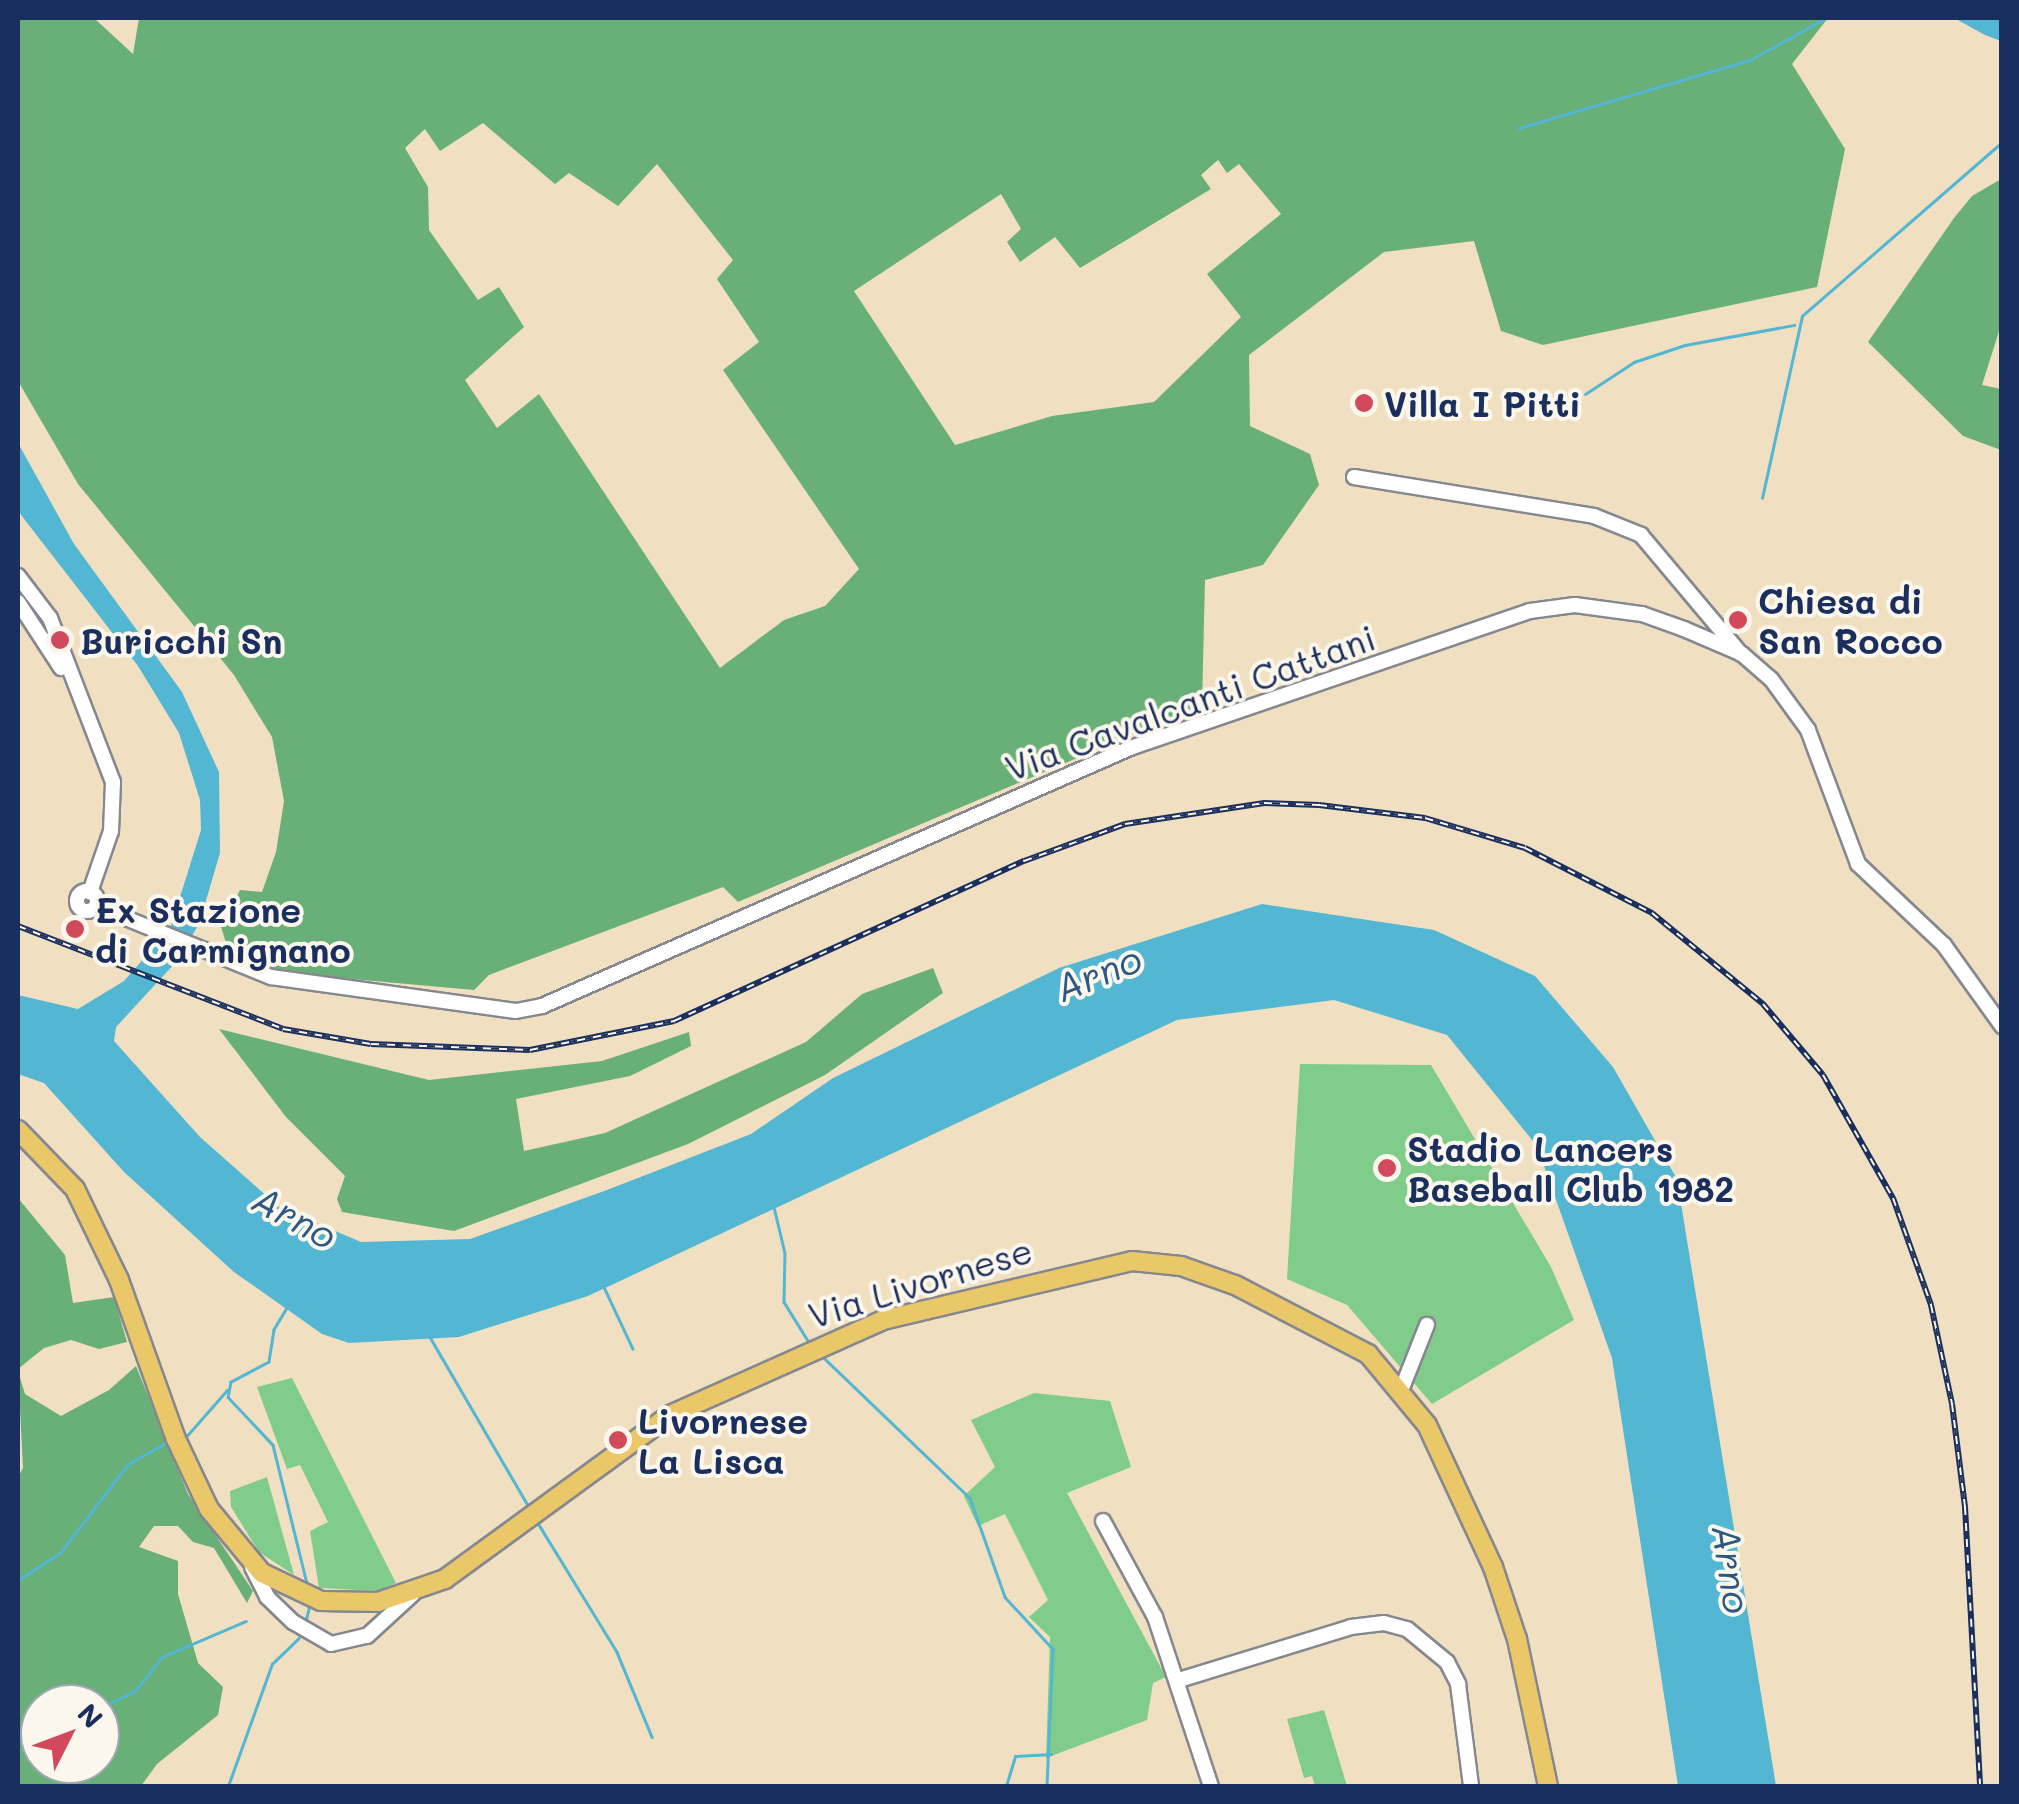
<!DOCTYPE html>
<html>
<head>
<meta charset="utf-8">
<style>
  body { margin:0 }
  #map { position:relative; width:2019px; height:1804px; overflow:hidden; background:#f0e0c1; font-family:Mali,sans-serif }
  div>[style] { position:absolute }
  .green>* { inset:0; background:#80cd8b }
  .forest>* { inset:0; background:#68b077 }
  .water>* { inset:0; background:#53b6d2 }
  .stream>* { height:2.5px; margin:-1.25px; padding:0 1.25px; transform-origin:1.25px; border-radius:1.25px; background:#53b6d2 }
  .roads { filter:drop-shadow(2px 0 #868890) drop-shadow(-2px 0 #868890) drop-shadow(0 2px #868890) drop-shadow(0 -2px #868890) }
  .minor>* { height:14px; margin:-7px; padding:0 7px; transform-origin:7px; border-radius:7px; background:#fff }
  .minor>.ring { margin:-7px; padding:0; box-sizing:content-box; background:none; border:14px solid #fff; border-radius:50% }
  .major>* { height:18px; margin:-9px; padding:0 9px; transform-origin:9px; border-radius:9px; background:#eac769 }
  .rail>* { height:6px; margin-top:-3px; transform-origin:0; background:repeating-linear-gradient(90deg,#fbf7ec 0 8px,#1b2f5e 0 16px); box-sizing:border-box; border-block:2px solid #1b2f5e }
  .dots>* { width:28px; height:28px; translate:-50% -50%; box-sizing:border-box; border:5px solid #fbf7ec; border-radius:50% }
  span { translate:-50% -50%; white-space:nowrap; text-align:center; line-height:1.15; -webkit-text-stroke:8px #fbf7ec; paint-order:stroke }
  .poi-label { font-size:35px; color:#1b2f5e; font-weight:700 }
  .left { translate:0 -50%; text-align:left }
  .street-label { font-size:35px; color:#1b2f5e }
  .water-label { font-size:38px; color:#2c5881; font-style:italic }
  .frame { position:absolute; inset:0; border:20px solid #1b2f5e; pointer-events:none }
  .north { position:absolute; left:20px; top:1684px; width:100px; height:100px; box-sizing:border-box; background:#fbf7ec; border:2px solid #a1a7b3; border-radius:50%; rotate:48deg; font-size:28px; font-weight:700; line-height:40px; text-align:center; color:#1b2f5e }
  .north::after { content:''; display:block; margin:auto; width:35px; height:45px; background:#d1495b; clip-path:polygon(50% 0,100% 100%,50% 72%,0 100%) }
</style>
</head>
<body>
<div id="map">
  <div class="green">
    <div style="clip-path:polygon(1300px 1064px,1431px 1065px,1551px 1267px,1574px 1320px,1432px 1404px,1347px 1305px,1287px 1279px)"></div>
    <div style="clip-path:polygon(292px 1378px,396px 1583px,378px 1591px,319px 1588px,310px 1531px,328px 1522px,300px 1465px,287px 1469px,257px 1387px)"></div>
    <div style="clip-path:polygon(1034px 1393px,1110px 1401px,1131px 1467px,1067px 1493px,1166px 1677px,1153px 1683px,1147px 1720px,1046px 1758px,1050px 1637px,1029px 1617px,1048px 1600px,1005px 1514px,978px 1526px,964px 1496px,995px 1467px,971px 1420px)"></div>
    <div style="clip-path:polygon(267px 1477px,294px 1575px,259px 1552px,231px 1507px,230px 1491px)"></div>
    <div style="clip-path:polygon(1324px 1710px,1347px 1786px,1315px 1786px,1312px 1776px,1304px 1778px,1287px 1719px)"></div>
  </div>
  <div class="forest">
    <div style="clip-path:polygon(evenodd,18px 18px,94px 18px,133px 54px,139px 18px,1828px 18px,1792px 64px,1845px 149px,1817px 287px,1543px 345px,1501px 331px,1474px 241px,1384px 252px,1249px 355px,1250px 426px,1310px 454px,1319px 485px,1263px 565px,1205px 580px,1202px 705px,738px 902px,723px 887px,489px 975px,474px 990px,274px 972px,227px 946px,221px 927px,240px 890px,262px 892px,276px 852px,284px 801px,272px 737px,234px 675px,78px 484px,18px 381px,18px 18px,483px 123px,555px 184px,569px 173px,618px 206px,657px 164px,733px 260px,717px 279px,759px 342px,723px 370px,859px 569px,825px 606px,784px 620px,720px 668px,539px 394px,497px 428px,465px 380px,524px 327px,499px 287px,478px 300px,429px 230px,428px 187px,405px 148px,425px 129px,440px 151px,483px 123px,18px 18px,1218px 160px,1227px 173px,1239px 164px,1281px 214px,1207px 274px,1241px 317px,1154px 402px,1052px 416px,955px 445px,854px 291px,1001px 194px,1021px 229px,1007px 242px,1020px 262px,1055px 237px,1080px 268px,1211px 189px,1201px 175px,1218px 160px)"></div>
    <div style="clip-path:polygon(2001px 179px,2001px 325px,1982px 385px,2001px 389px,2001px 450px,1963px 436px,1868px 342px,1954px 218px,1972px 196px)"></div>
    <div style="clip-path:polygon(933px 968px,943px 993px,825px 1075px,688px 1144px,454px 1231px,342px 1212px,337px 1199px,345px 1176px,286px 1117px,219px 1029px,429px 1080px,602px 1061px,689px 1032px,691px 1046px,630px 1076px,516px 1099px,524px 1151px,605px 1133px,806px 1042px,862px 994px)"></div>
    <div style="clip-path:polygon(18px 1198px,65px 1255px,73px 1303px,114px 1297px,127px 1342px,99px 1349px,71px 1340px,44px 1348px,18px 1369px)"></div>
    <div style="clip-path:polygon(evenodd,136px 1366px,188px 1494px,253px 1591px,247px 1603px,214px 1548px,193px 1542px,178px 1526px,154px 1526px,139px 1547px,178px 1561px,178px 1594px,198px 1663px,223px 1687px,218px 1715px,157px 1764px,141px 1786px,18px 1786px,18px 1477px,23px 1468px,18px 1371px,25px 1394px,61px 1416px,109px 1390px,136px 1366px,40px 1704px,100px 1704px,100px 1764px,40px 1764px,40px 1704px)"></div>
  </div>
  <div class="water">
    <div style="clip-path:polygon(1954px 18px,2001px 18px,2001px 41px,1985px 35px)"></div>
    <div style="clip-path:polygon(18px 443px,74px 544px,182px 692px,219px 772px,220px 853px,199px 924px,176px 962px,116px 1027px,114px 1041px,200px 1137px,279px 1207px,361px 1242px,470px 1239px,607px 1190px,751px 1134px,833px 1078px,1059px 968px,1262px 904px,1434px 930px,1535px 976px,1613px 1067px,1677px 1179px,1776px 1786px,1678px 1786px,1612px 1358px,1537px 1146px,1447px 1035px,1334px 1000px,1177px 1020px,588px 1296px,459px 1337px,349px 1343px,322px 1334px,234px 1272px,124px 1172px,44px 1083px,18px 1074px,18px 995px,78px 1009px,124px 981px,170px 929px,201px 830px,200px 800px,179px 733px,138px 666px,18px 511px)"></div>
  </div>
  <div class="stream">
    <div style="left:1519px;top:128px;width:241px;rotate:-16.4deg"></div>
    <div style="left:1750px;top:60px;width:87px;rotate:-28.9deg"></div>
    <div style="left:1585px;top:394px;width:59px;rotate:-33.1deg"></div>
    <div style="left:1634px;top:362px;width:54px;rotate:-18.4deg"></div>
    <div style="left:1685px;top:345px;width:111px;rotate:-10.4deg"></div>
    <div style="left:1762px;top:498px;width:186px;rotate:-77.6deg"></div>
    <div style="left:1802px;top:316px;width:265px;rotate:-41deg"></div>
    <div style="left:774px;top:1207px;width:47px;rotate:76.6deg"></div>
    <div style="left:785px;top:1253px;width:49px;rotate:91.2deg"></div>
    <div style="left:784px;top:1302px;width:49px;rotate:58.2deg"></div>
    <div style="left:604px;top:1287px;width:68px;rotate:64.9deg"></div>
    <div style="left:287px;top:1308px;width:26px;rotate:121deg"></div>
    <div style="left:274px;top:1330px;width:32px;rotate:99deg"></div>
    <div style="left:269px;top:1362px;width:43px;rotate:152.2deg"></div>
    <div style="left:231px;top:1382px;width:15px;rotate:101deg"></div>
    <div style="left:228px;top:1397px;width:66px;rotate:46.8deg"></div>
    <div style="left:273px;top:1445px;width:146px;rotate:76.2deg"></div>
    <div style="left:430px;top:1337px;width:197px;rotate:59.8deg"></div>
    <div style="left:823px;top:1357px;width:204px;rotate:43.8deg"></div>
    <div style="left:970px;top:1498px;width:105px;rotate:70.5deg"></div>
    <div style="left:1005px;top:1597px;width:71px;rotate:47.3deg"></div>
    <div style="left:1053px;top:1649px;width:137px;rotate:92.5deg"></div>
    <div style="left:184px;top:1439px;width:65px;rotate:-48.7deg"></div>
    <div style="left:538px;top:1523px;width:151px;rotate:58.5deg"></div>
    <div style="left:617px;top:1652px;width:92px;rotate:67.6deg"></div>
    <div style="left:18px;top:1580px;width:50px;rotate:-32.7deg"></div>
    <div style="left:60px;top:1553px;width:112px;rotate:-52.6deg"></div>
    <div style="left:128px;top:1464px;width:45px;rotate:-29.4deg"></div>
    <div style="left:305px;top:1624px;width:17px;rotate:-77deg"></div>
    <div style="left:100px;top:1708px;width:39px;rotate:-26deg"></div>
    <div style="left:135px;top:1691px;width:43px;rotate:-51.5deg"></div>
    <div style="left:162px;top:1657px;width:91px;rotate:-23.2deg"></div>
    <div style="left:18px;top:1734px;width:26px;rotate:-32deg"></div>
    <div style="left:228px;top:1786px;width:130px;rotate:-70.2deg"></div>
    <div style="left:272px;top:1664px;width:37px;rotate:-44deg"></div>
    <div style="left:1006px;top:1786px;width:31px;rotate:-73deg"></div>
    <div style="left:1015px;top:1756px;width:36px;rotate:-3deg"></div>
  </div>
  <div class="roads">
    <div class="minor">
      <div style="left:1354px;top:477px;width:243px;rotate:9.2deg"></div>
      <div style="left:1594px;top:516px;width:51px;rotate:22deg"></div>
      <div style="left:1641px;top:535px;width:155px;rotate:50deg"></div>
      <div style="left:18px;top:576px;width:53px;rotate:52.7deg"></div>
      <div style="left:50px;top:618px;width:176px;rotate:69deg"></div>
      <div style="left:113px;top:782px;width:49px;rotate:92.3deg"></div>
      <div style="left:111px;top:831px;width:65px;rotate:109deg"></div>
      <div style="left:18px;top:602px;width:79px;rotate:56.9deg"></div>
      <div class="ring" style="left:77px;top:891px;width:6px;height:6px"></div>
      <div style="left:96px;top:906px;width:189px;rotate:22.1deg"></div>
      <div style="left:271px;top:977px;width:247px;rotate:7.9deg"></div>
      <div style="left:516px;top:1011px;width:26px;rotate:-11deg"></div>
      <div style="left:542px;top:1006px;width:642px;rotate:-23.69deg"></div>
      <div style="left:1130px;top:748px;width:423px;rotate:-18.9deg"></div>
      <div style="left:1530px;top:611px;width:45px;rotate:-7.6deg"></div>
      <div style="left:1575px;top:605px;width:68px;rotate:7.7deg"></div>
      <div style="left:1642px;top:614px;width:45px;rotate:19.7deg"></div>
      <div style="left:1684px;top:629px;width:63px;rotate:23.3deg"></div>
      <div style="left:1742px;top:654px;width:38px;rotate:41deg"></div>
      <div style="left:1771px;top:679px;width:63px;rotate:54deg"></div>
      <div style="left:1808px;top:730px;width:143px;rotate:69.5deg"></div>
      <div style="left:1858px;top:864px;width:118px;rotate:43.3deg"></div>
      <div style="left:1944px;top:945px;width:100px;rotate:54.4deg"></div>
      <div style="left:1402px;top:1388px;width:68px;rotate:-68.4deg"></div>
      <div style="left:1103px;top:1521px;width:109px;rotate:61.6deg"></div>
      <div style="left:1155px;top:1617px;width:178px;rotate:71.7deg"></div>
      <div style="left:252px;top:1567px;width:34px;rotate:63deg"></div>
      <div style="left:267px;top:1597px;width:36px;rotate:44deg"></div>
      <div style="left:293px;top:1622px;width:44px;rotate:30.1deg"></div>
      <div style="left:331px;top:1644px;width:37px;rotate:-13deg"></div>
      <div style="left:367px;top:1636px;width:62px;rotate:-42.4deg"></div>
      <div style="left:1179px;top:1680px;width:180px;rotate:-17.1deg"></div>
      <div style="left:1351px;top:1627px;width:33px;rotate:-7deg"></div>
      <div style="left:1384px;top:1623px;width:24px;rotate:15deg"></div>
      <div style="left:1407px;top:1629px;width:52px;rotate:39.5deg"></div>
      <div style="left:1447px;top:1662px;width:25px;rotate:63deg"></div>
      <div style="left:1458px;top:1684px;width:103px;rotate:82.7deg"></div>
    </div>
    <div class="major">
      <div style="left:18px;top:1130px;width:82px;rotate:46deg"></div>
      <div style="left:75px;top:1189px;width:101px;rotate:64.2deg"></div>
      <div style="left:119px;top:1280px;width:169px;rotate:70.3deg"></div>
      <div style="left:176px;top:1439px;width:77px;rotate:64.8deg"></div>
      <div style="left:209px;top:1509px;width:83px;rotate:50.4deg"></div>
      <div style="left:262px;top:1573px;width:65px;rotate:25.4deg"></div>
      <div style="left:321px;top:1601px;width:57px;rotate:1deg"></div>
      <div style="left:378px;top:1602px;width:71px;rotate:-18.9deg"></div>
      <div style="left:445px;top:1579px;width:278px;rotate:-36.1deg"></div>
      <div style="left:670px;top:1415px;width:233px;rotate:-24deg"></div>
      <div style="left:883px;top:1320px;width:256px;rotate:-13.3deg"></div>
      <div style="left:1132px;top:1261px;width:49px;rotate:5.8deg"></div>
      <div style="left:1181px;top:1266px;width:57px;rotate:19.4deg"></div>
      <div style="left:1235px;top:1285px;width:150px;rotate:27.4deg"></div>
      <div style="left:1368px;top:1354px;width:92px;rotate:50.3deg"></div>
      <div style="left:1427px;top:1425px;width:157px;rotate:65.1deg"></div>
      <div style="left:1493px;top:1567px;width:76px;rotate:71.6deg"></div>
      <div style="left:1517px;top:1639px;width:150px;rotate:78.1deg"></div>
    </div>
  </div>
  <div class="rail">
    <div style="left:18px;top:926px;width:284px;rotate:21.2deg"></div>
    <div style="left:283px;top:1029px;width:89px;rotate:9.7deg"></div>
    <div style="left:371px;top:1044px;width:159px;rotate:2.2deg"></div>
    <div style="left:530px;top:1050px;width:147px;rotate:-11.4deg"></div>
    <div style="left:674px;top:1021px;width:385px;rotate:-24.6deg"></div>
    <div style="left:1024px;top:861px;width:108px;rotate:-20.1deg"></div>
    <div style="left:1125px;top:824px;width:141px;rotate:-8.6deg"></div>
    <div style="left:1264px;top:803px;width:55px;rotate:2.1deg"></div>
    <div style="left:1319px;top:805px;width:107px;rotate:7deg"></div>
    <div style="left:1425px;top:818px;width:104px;rotate:16.7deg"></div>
    <div style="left:1525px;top:848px;width:143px;rotate:27.1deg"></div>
    <div style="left:1652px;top:913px;width:144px;rotate:39.3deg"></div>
    <div style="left:1763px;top:1004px;width:93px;rotate:49.8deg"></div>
    <div style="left:1823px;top:1075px;width:142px;rotate:60.4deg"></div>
    <div style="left:1893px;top:1198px;width:114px;rotate:70.4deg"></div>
    <div style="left:1931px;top:1305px;width:101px;rotate:78deg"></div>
    <div style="left:1952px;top:1404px;width:104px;rotate:82.8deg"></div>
    <div style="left:1965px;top:1507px;width:279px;rotate:86.9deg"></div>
  </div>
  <div class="dots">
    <div style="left:1364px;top:403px;background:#d1495b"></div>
    <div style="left:1738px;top:620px;background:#d1495b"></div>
    <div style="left:60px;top:640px;background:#d1495b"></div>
    <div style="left:75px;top:929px;background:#d1495b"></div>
    <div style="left:1387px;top:1168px;background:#d1495b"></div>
    <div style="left:618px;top:1440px;background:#d1495b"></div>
  </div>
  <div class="poi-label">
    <span class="left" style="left:1384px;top:403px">Villa I Pitti</span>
    <span class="left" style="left:1758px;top:620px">Chiesa di<br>San Rocco</span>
    <span class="left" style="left:80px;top:640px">Buricchi Sn</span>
    <span class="left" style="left:95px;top:929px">Ex Stazione<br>di Carmignano</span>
    <span class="left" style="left:1407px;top:1168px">Stadio Lancers<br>Baseball Club 1982</span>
    <span class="left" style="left:638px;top:1440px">Livornese<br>La Lisca</span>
  </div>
  <div class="street-label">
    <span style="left:1190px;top:702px;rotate:-20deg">Via Cavalcanti Cattani</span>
    <span style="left:920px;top:1282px;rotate:-17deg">Via Livornese</span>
  </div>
  <div class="water-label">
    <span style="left:1098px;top:973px;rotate:-22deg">Arno</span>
    <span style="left:295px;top:1217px;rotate:29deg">Arno</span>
    <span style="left:1732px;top:1569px;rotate:82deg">Arno</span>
  </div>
  <div class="frame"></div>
  <div class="north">N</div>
</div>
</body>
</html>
